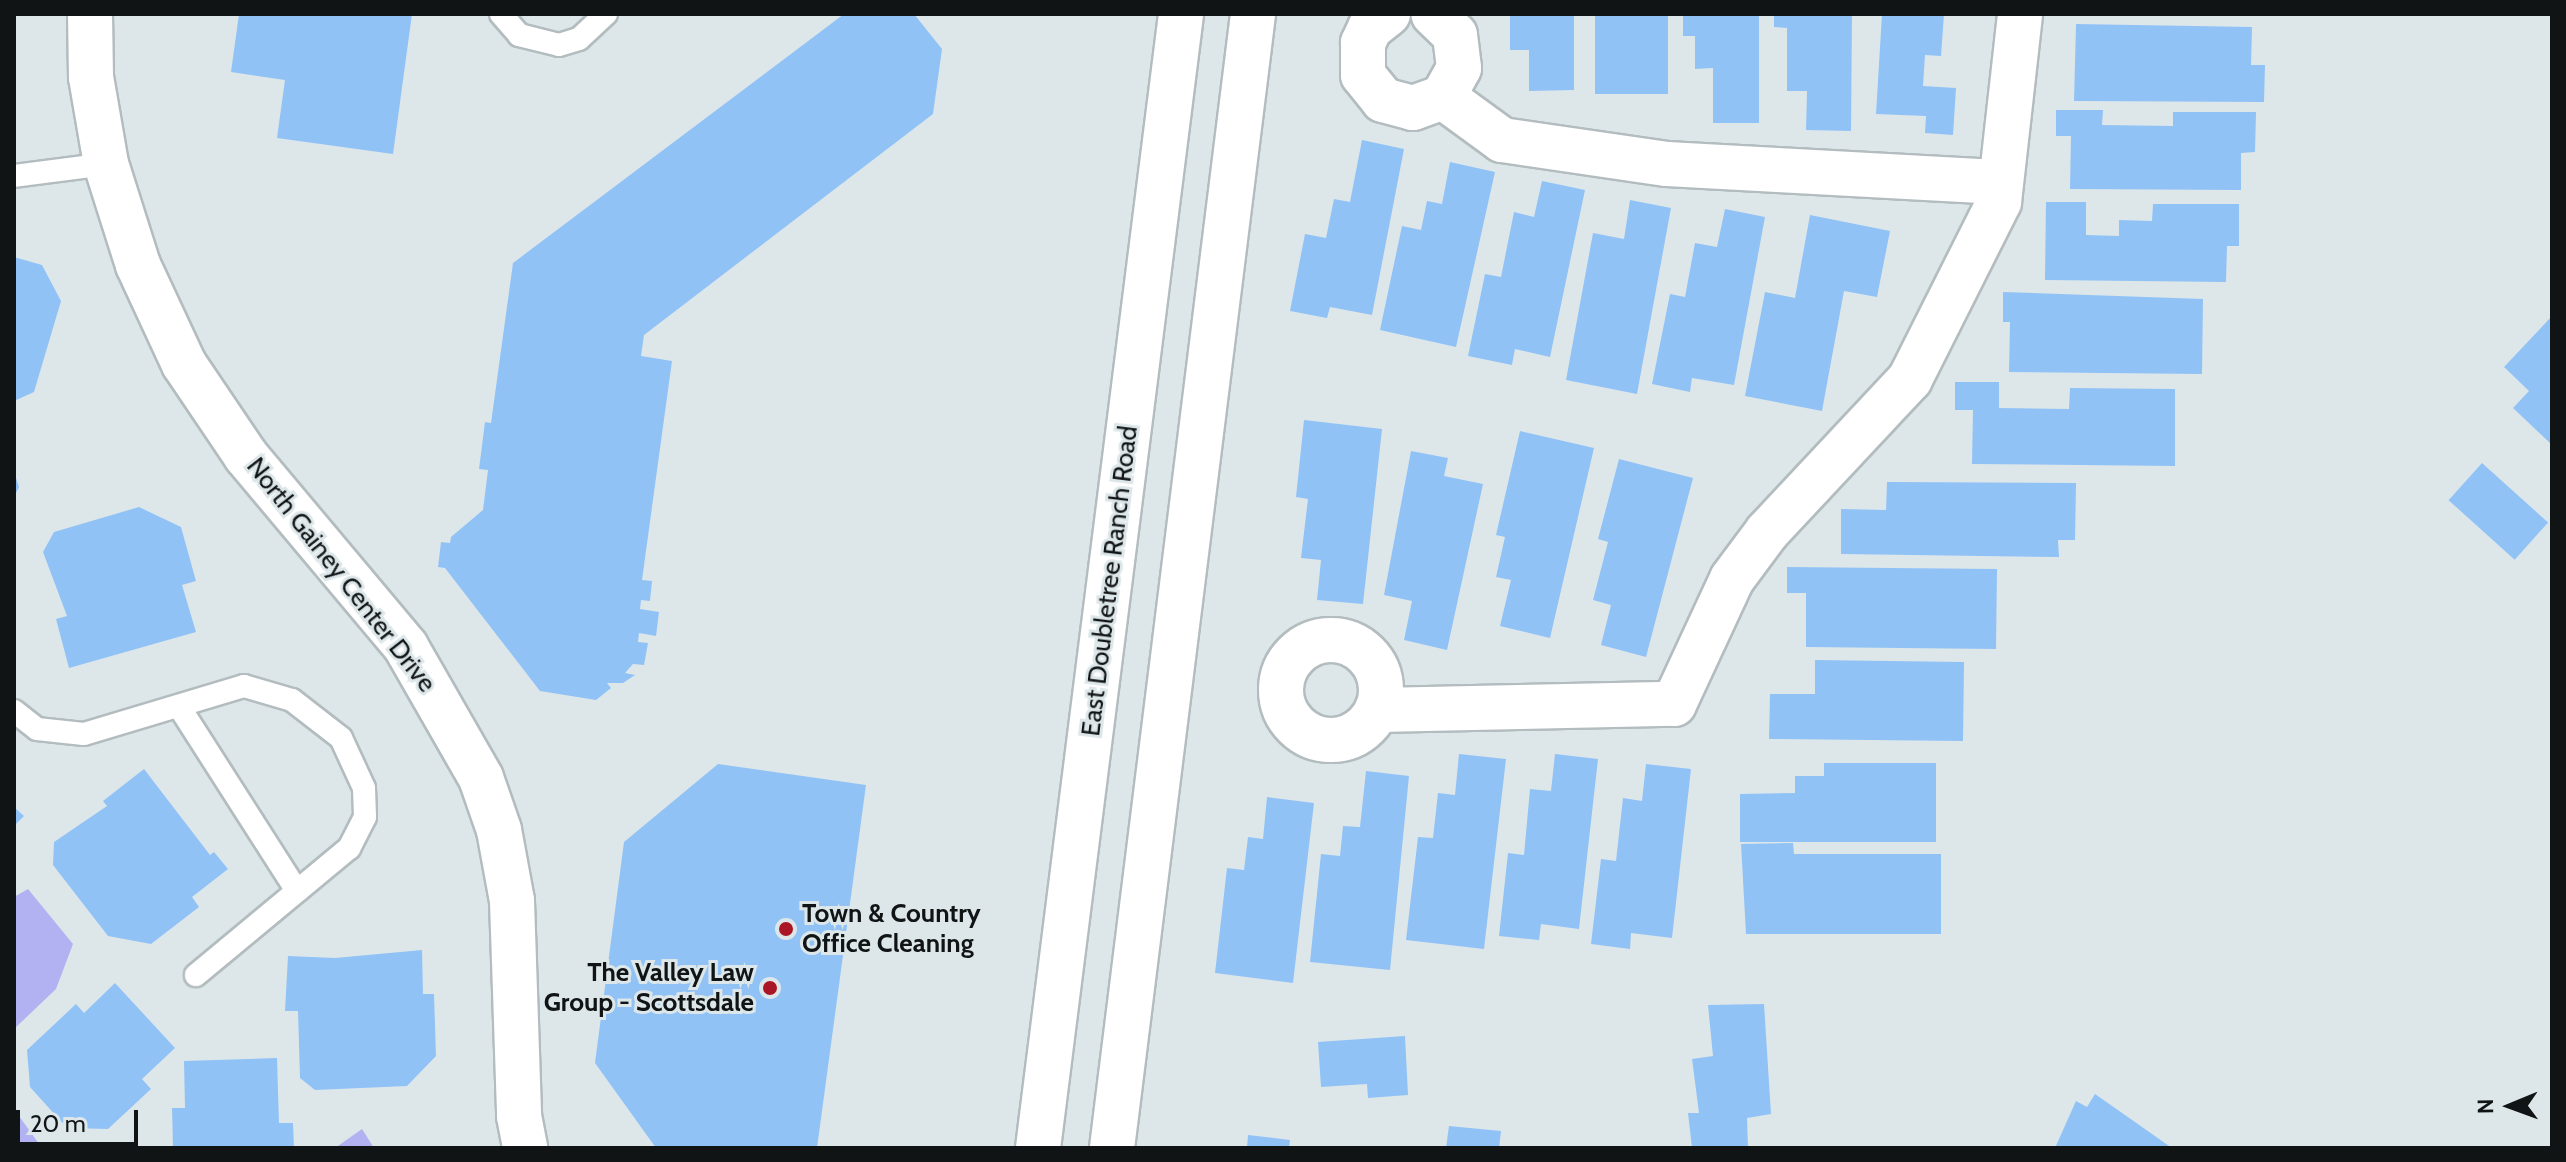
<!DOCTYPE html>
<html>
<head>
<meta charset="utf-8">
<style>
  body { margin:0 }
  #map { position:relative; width:2566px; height:1162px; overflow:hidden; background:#dde7ea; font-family:Cabin,sans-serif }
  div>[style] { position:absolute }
  .water>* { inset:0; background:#b2b2f2 }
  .building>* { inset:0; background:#91c2f6; transform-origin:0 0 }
  .roads { filter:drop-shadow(2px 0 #b3bcbf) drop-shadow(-2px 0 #b3bcbf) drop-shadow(0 2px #b3bcbf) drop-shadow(0 -2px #b3bcbf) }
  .service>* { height:22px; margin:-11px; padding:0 11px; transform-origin:11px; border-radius:11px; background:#fff }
  .minor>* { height:44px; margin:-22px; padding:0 22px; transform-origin:22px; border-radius:22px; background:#fff }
  .minor>.ring { margin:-22px; padding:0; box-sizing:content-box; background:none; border:44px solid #fff; border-radius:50% }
  .secondary>* { height:44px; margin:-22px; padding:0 22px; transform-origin:22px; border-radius:22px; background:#fff }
  .dots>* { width:22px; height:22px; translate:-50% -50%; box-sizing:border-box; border:4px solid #dde7ea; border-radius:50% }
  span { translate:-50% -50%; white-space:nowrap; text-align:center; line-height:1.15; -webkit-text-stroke:6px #dde7ea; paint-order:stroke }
  .street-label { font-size:26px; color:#111415 }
  .poi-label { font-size:26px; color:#111415; font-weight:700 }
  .left { translate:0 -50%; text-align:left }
  .right { translate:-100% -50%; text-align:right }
  .frame { position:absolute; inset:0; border:16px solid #111415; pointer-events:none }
  .north { position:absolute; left:2470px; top:1066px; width:80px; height:80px; -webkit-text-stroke:6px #dde7ea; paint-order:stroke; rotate:269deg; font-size:22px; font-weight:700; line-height:32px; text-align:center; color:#111415 }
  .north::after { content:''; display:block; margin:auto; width:28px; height:36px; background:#111415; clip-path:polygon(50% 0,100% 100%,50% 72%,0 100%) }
  .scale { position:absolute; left:16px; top:1110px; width:122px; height:36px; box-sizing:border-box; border:4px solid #111415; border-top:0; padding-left:10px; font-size:24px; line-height:28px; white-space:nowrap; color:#111415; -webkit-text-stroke:6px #dde7ea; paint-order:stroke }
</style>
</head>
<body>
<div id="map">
  <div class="water">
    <div style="clip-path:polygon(28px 889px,73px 944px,56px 989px,14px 1029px,14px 897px)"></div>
    <div style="clip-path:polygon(14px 1109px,42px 1148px,14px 1148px)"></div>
    <div style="clip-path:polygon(362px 1129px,374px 1148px,335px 1148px)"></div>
  </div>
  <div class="building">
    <div style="clip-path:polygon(239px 14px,412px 14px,393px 154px,277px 138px,285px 80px,231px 72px)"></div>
    <div style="clip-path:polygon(844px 14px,914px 14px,942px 49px,933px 114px,644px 335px,641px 356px,672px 361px,642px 580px,652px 581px,650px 601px,641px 600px,640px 609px,659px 612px,656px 636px,639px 633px,638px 642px,648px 643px,644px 665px,633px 664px,625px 673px,635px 675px,623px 683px,607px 683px,611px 688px,596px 700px,540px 691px,445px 568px,438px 567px,441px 542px,450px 543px,451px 537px,483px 510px,488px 470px,479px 469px,485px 422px,491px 423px,513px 263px)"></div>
    <div style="clip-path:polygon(1510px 14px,1574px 14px,1574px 90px,1529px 91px,1529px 50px,1510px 50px)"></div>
    <div style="left:1595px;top:14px;width:73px;height:80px"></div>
    <div style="clip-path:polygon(1683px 14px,1759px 14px,1759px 123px,1713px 123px,1713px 68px,1695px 69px,1695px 36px,1683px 36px)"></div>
    <div style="clip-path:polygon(1774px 14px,1852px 14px,1851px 131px,1806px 130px,1807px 91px,1787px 91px,1787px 28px,1774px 27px)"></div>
    <div style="clip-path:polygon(1882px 14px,1944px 14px,1941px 56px,1925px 55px,1923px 86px,1956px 88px,1953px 135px,1925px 133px,1926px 116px,1876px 114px)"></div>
    <div style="clip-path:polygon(2076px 24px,2252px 27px,2251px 65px,2265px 65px,2264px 102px,2074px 101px)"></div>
    <div style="clip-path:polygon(2056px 110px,2103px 110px,2102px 125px,2173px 126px,2173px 112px,2256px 112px,2255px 152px,2241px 153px,2241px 190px,2070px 189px,2071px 136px,2056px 136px)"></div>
    <div style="clip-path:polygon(1362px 140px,1404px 149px,1372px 315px,1330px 307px,1327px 318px,1290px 311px,1305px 234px,1326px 238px,1334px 199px,1350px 202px)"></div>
    <div style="clip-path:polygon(1450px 162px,1495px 172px,1456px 347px,1380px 330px,1402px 226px,1421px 230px,1427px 201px,1442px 204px)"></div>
    <div style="clip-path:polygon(1542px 181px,1585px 190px,1550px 357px,1515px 349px,1512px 365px,1468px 356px,1485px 274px,1501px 277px,1514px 212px,1534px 217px)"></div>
    <div style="clip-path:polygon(1630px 200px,1671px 208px,1637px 394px,1566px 380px,1593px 233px,1624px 239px)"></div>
    <div style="clip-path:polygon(2046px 202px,2086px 202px,2086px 235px,2119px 236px,2119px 220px,2152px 221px,2153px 204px,2239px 204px,2239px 246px,2227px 246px,2226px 282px,2045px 280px)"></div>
    <div style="clip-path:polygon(1725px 209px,1765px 217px,1734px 385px,1692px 378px,1690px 392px,1652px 384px,1670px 294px,1685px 297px,1695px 243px,1717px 247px)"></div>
    <div style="clip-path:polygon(1810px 215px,1890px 231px,1877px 297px,1844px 291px,1822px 411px,1745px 396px,1765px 292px,1795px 298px)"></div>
    <div style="clip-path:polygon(14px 257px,42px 265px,61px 301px,34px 392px,14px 401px)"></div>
    <div style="clip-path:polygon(2003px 292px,2203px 299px,2202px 374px,2009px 372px,2010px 322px,2003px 322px)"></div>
    <div style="clip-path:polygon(2552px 316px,2552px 445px,2513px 408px,2529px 391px,2504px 367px)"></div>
    <div style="clip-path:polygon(1955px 382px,1999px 382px,1999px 408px,2069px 409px,2070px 388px,2175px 389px,2175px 466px,1972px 464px,1973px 410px,1955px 410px)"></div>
    <div style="clip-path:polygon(1304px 420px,1382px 429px,1363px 604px,1317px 600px,1321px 560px,1301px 558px,1308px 499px,1296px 497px)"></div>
    <div style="clip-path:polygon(1520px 431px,1594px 448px,1550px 638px,1500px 626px,1511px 580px,1496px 577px,1505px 537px,1496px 535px)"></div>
    <div style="clip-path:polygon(1411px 451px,1448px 458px,1444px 476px,1483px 484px,1447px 650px,1404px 640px,1412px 601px,1384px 595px)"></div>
    <div style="clip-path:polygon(1619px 459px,1693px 478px,1646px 657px,1601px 645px,1611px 605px,1593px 600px,1608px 542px,1598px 539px)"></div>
    <div style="left:2482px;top:463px;width:89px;height:50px;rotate:42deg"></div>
    <div style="clip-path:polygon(14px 472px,19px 487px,14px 497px)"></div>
    <div style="clip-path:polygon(1887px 482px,2076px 483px,2075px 540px,2058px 540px,2059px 557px,1841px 554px,1841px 509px,1886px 510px)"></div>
    <div style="clip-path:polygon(139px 507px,181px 527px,196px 581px,182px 585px,196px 632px,69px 668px,56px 619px,67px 616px,43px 552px,54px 532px)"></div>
    <div style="clip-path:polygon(1787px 567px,1997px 569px,1996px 649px,1806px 647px,1806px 593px,1787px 593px)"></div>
    <div style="clip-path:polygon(1815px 660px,1964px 662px,1963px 741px,1769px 739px,1770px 694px,1815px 694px)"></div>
    <div style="clip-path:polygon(1459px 754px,1506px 759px,1484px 949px,1406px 940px,1418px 837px,1433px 838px,1438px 793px,1455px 795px)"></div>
    <div style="clip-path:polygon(1555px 754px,1598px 759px,1579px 929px,1541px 924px,1539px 940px,1499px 936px,1508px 853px,1524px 855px,1530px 789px,1551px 791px)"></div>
    <div style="clip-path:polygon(1824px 763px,1936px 763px,1936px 842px,1740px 842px,1740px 794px,1795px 793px,1795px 776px,1824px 776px)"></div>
    <div style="clip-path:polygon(718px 764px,866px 785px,817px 1148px,656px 1148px,595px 1063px,624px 842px)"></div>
    <div style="clip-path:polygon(1646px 764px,1691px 769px,1672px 938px,1631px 933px,1630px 949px,1591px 944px,1601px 859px,1616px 861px,1623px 798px,1642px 801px)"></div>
    <div style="clip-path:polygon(144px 769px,210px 855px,214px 852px,228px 869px,192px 897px,199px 907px,151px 944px,108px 936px,53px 865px,54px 842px,107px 806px,103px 801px)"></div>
    <div style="clip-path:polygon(1366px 771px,1409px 776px,1390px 970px,1310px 962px,1321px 854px,1340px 856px,1343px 826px,1360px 827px)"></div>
    <div style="clip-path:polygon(1267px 797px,1314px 803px,1293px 983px,1215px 973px,1227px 868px,1244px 870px,1248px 837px,1263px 839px)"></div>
    <div style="clip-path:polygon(14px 807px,24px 816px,14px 826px)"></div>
    <div style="clip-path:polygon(1793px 843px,1794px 854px,1941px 854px,1941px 934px,1746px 934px,1741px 844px)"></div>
    <div style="clip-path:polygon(422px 950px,423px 994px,434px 994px,436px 1056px,407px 1086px,315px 1090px,300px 1078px,298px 1011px,285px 1011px,288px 956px,335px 958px)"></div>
    <div style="clip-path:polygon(115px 983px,175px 1048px,142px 1079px,151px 1089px,108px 1129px,67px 1128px,30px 1087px,27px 1050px,76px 1004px,84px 1013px)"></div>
    <div style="clip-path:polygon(1764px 1004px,1771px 1114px,1747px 1118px,1748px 1148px,1692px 1148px,1688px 1113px,1699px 1113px,1692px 1059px,1713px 1056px,1708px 1005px)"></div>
    <div style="clip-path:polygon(1405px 1036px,1408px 1095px,1368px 1098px,1367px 1084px,1321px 1087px,1318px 1042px)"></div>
    <div style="clip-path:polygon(277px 1058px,279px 1123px,293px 1123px,294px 1148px,173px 1148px,172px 1108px,185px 1108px,184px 1061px)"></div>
    <div style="clip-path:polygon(2095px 1094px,2172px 1148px,2055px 1148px,2076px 1101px,2087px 1107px)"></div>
    <div style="clip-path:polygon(1449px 1126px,1501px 1131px,1499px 1148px,1446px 1148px)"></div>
    <div style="clip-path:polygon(1248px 1135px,1290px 1140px,1289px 1148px,1247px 1148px)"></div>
  </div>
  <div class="roads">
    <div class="service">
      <div style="left:501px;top:14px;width:28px;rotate:49deg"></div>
      <div style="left:519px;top:35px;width:41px;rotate:14deg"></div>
      <div style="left:559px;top:45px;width:21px;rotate:-17deg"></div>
      <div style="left:579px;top:39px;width:37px;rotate:-43deg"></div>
      <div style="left:14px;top:176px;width:93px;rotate:-7.4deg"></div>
      <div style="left:180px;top:708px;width:217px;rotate:57.4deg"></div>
      <div style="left:14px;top:711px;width:29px;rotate:38deg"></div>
      <div style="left:37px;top:729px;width:47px;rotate:6.1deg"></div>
      <div style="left:84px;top:734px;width:167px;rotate:-16.7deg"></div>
      <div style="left:244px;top:686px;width:50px;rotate:16.3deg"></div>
      <div style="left:292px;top:700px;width:62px;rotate:37.8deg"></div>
      <div style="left:341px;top:738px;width:55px;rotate:65.3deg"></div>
      <div style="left:364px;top:788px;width:29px;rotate:88deg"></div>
      <div style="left:365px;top:817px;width:35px;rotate:117deg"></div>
      <div style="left:349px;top:848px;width:199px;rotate:140.3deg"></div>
    </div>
    <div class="minor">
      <div style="left:90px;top:14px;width:63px;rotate:89.1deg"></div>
      <div style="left:91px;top:77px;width:88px;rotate:80.2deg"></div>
      <div style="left:106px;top:164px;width:106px;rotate:72.4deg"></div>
      <div style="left:138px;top:265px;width:109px;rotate:65.1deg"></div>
      <div style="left:184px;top:364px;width:111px;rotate:56deg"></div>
      <div style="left:246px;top:456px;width:249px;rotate:50deg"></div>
      <div style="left:406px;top:647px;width:151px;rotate:60.2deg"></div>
      <div style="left:481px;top:778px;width:55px;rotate:70.9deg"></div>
      <div style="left:499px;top:830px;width:72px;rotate:79.6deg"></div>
      <div style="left:512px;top:901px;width:215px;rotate:88.1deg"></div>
      <div style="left:519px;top:1116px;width:33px;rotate:79deg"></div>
      <div style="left:1388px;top:14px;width:23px;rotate:142deg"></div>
      <div style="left:1370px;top:28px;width:17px;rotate:115deg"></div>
      <div style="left:1363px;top:43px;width:32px;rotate:90deg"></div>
      <div style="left:1363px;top:75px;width:32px;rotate:51deg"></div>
      <div style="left:1383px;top:100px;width:31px;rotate:15deg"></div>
      <div style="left:1413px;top:108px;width:32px;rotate:-20deg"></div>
      <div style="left:1443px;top:97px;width:33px;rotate:-61deg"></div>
      <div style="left:1459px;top:68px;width:33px;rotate:-97deg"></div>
      <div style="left:1455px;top:35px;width:30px;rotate:-136deg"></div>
      <div style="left:1443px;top:97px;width:73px;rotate:36.1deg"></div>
      <div style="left:1502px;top:140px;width:167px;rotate:8.3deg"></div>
      <div style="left:1667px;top:164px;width:334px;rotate:3.1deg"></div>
      <div class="ring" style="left:1281px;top:640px;width:56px;height:56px"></div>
      <div style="left:1377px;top:710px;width:297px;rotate:-1.2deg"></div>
      <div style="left:1674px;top:704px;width:138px;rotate:-65.1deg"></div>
      <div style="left:1732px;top:579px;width:59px;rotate:-53.3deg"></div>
      <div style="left:1767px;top:532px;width:209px;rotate:-46.9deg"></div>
      <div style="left:1910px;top:379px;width:198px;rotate:-63.3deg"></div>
      <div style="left:1999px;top:202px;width:189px;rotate:-83.6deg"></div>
    </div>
    <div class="secondary">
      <div style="left:1038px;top:1148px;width:1143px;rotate:-82.81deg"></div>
      <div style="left:1112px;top:1148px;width:1143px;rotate:-82.91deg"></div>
    </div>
  </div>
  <div class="dots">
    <div style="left:786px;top:929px;background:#ab1627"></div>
    <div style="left:770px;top:988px;background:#ab1627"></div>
  </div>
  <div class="street-label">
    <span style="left:341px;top:575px;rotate:52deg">North Gainey Center Drive</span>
    <span style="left:1110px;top:581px;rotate:-83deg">East Doubletree Ranch Road</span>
  </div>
  <div class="poi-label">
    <span class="left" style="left:802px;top:929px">Town &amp; Country<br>Office Cleaning</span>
    <span class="right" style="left:754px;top:988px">The Valley Law<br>Group - Scottsdale</span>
  </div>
  <div class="frame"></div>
  <div class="north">N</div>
  <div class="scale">20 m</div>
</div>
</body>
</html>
